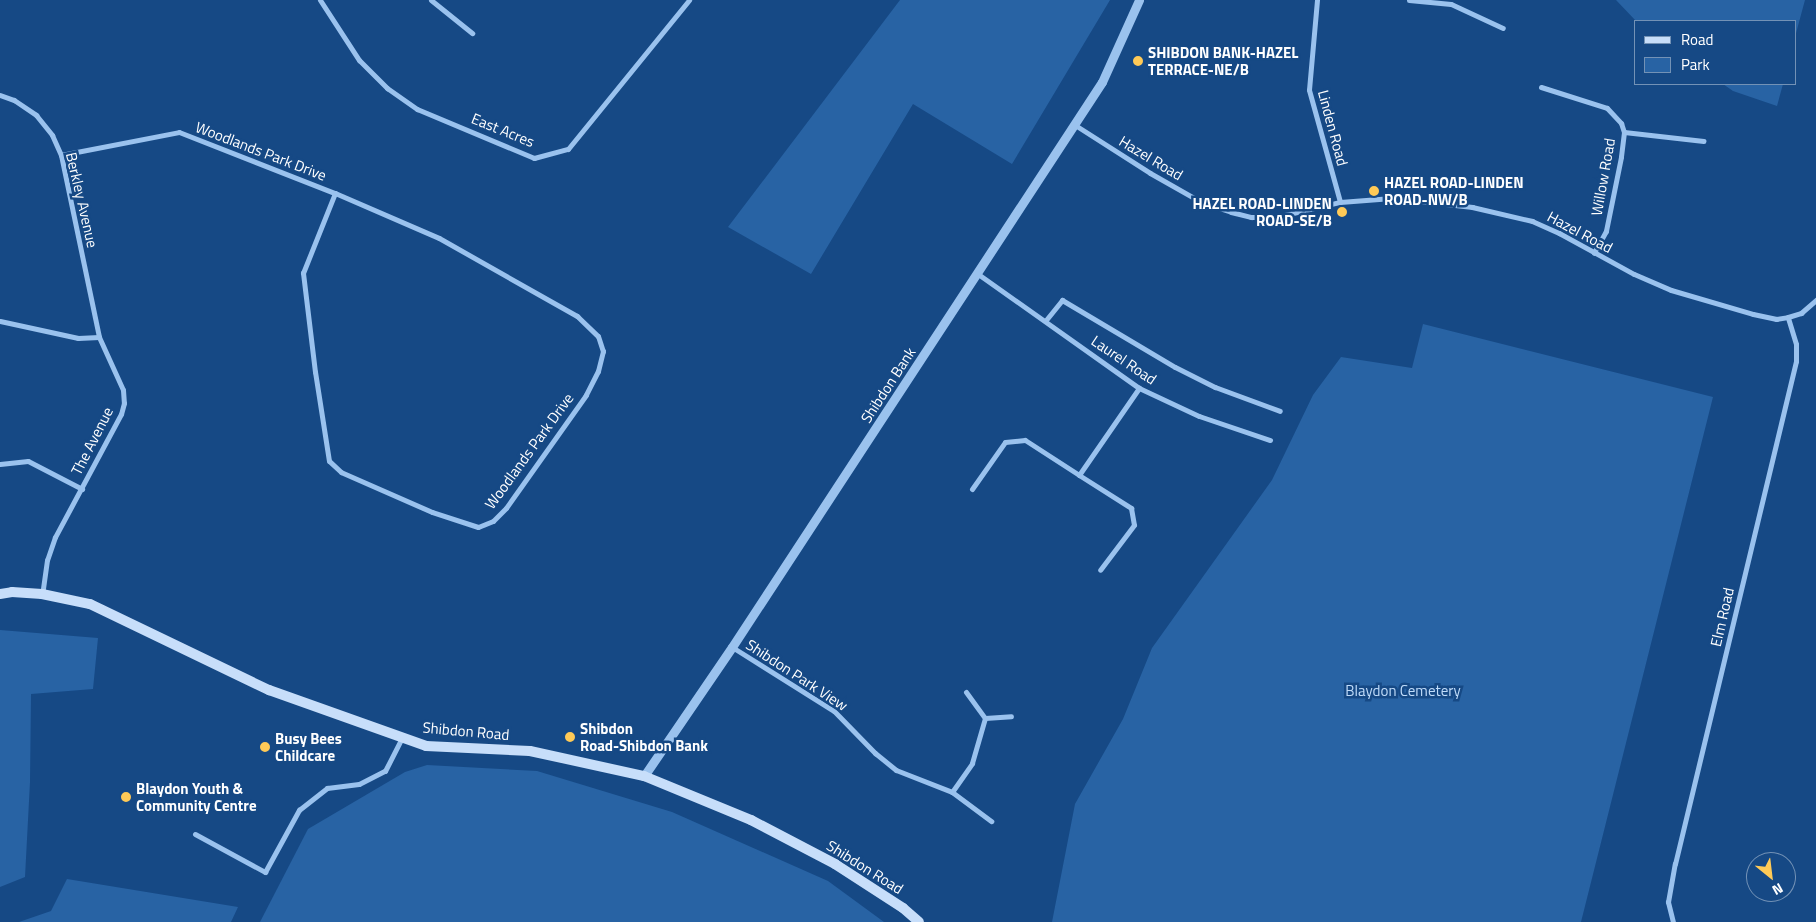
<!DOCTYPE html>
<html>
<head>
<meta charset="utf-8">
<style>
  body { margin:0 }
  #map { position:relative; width:1816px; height:922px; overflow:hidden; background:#164985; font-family:"Titillium Web",sans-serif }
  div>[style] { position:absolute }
  .green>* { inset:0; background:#2863a4 }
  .minor>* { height:5px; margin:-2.5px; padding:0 2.5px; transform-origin:2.5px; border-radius:2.5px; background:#9ac2ee }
  .tertiary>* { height:9px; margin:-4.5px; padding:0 4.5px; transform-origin:4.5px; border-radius:4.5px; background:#9ac2ee }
  .secondary>* { height:10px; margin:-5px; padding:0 5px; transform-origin:5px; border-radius:5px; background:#c7defa }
  .dots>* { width:14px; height:14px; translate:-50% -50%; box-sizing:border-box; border:2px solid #164985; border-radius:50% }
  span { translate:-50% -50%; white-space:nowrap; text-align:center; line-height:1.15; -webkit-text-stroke:5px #164985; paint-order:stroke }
  .poi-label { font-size:15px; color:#fff; font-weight:700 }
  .left { translate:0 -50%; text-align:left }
  .right { translate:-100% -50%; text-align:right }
  .street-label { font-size:15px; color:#fff }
  .park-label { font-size:15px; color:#c0dcfa }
  .legend { position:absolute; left:1634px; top:20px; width:162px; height:65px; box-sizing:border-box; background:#164985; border:1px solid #7392b6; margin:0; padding:6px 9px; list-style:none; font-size:15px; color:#fff }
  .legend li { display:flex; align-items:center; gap:10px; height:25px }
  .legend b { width:25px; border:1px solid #7392b6 }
  .north { position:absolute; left:1746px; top:852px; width:50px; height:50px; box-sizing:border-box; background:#164985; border:1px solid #7392b6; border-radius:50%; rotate:151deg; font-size:14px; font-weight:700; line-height:20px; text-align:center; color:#fff }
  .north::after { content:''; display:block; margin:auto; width:18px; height:22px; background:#ffca57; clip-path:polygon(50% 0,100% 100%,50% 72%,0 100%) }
</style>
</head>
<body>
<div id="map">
  <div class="green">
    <div style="clip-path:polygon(900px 0,1110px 0,1012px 164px,913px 104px,811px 274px,728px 227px)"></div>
    <div style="clip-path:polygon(1616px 0,1805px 0,1795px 37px,1795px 21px,1636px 21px)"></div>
    <div style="clip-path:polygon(1723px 84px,1722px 84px,1783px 84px,1777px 106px,1733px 91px)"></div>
    <div style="clip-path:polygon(1423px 324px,1713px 397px,1581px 922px,1052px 922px,1075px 804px,1123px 719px,1152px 648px,1272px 480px,1313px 395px,1341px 357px,1412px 368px)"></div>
    <div style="clip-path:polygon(0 630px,98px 638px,93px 689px,31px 694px,30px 782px,25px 877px,0 887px)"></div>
    <div style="clip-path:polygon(427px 765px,537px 771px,672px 812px,828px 881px,884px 922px,260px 922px,308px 829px,405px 772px)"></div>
    <div style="clip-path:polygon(67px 879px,238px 907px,231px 922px,19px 922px,51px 911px)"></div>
  </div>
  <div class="minor">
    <div style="left:320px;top:0;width:72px;rotate:57deg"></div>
    <div style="left:359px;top:60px;width:40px;rotate:45deg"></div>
    <div style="left:387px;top:88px;width:37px;rotate:35deg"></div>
    <div style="left:417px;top:109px;width:127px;rotate:22.7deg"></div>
    <div style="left:534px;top:158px;width:35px;rotate:-15deg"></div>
    <div style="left:568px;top:149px;width:192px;rotate:-50.9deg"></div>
    <div style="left:431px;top:0;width:53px;rotate:38.8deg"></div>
    <div style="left:1317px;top:0;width:90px;rotate:95.1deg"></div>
    <div style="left:1309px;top:90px;width:116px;rotate:74.5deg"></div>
    <div style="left:1409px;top:0;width:42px;rotate:5.4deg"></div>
    <div style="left:1451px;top:4px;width:57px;rotate:24.8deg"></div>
    <div style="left:1541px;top:87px;width:69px;rotate:17.7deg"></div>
    <div style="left:1607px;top:108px;width:21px;rotate:47deg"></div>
    <div style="left:1621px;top:123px;width:9px;rotate:72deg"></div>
    <div style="left:1624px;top:132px;width:25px;rotate:97deg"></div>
    <div style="left:1621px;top:157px;width:76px;rotate:101.5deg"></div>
    <div style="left:1606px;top:231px;width:25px;rotate:119deg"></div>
    <div style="left:0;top:95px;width:15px;rotate:20deg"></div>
    <div style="left:14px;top:100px;width:27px;rotate:34deg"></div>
    <div style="left:36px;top:115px;width:26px;rotate:51deg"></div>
    <div style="left:52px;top:135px;width:22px;rotate:66deg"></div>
    <div style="left:61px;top:155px;width:186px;rotate:78.2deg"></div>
    <div style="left:99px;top:337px;width:58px;rotate:65.6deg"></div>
    <div style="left:123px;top:390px;width:13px;rotate:86deg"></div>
    <div style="left:124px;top:403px;width:11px;rotate:105deg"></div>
    <div style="left:121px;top:414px;width:140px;rotate:118.2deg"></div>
    <div style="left:55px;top:537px;width:24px;rotate:109deg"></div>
    <div style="left:47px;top:560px;width:34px;rotate:98deg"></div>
    <div style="left:1075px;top:125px;width:89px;rotate:32.6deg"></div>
    <div style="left:1150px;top:173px;width:59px;rotate:29.6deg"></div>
    <div style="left:1201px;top:202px;width:32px;rotate:18deg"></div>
    <div style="left:1231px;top:212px;width:21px;rotate:14deg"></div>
    <div style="left:1251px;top:217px;width:25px"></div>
    <div style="left:1276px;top:217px;width:66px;rotate:-13.2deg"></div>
    <div style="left:1340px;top:202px;width:52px;rotate:-4.4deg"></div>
    <div style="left:1392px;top:198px;width:81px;rotate:6.4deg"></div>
    <div style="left:1472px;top:207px;width:62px;rotate:13.1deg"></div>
    <div style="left:1532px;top:221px;width:30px;rotate:24deg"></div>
    <div style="left:1559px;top:233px;width:85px;rotate:28.7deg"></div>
    <div style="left:1634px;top:274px;width:40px;rotate:23.4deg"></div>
    <div style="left:1671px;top:290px;width:85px;rotate:16.3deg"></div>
    <div style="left:1753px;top:314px;width:24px;rotate:12deg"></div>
    <div style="left:1776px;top:319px;width:12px;rotate:-9deg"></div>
    <div style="left:1788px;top:317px;width:14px;rotate:-17deg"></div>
    <div style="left:1801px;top:313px;width:20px;rotate:-41deg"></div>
    <div style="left:1624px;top:132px;width:80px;rotate:6.5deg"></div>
    <div style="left:61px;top:155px;width:120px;rotate:-11deg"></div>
    <div style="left:179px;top:132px;width:168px;rotate:21.4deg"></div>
    <div style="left:335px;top:193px;width:113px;rotate:23.4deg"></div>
    <div style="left:439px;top:238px;width:159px;rotate:29.5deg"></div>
    <div style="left:577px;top:316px;width:29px;rotate:44deg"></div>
    <div style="left:598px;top:336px;width:16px;rotate:72deg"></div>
    <div style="left:603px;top:351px;width:21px;rotate:104deg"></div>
    <div style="left:598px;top:371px;width:27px;rotate:117deg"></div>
    <div style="left:586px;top:395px;width:138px;rotate:125.3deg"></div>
    <div style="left:506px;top:508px;width:18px;rotate:135deg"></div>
    <div style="left:493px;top:521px;width:16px;rotate:158deg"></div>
    <div style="left:478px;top:527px;width:48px;rotate:-161.9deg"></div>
    <div style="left:432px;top:512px;width:99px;rotate:-156.3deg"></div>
    <div style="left:341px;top:472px;width:16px;rotate:-137deg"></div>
    <div style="left:329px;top:461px;width:90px;rotate:-98.9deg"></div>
    <div style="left:315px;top:372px;width:100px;rotate:-96.9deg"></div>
    <div style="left:303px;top:273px;width:86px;rotate:-68.2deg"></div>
    <div style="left:978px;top:274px;width:197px;rotate:35.3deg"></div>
    <div style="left:1139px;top:388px;width:66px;rotate:25deg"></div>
    <div style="left:1199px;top:416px;width:75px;rotate:18.7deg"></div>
    <div style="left:1046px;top:320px;width:26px;rotate:-51deg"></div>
    <div style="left:1062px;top:300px;width:131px;rotate:30.7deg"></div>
    <div style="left:1175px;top:367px;width:45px;rotate:26.6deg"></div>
    <div style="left:1215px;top:387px;width:69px;rotate:20.3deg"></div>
    <div style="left:0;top:321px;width:80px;rotate:12.3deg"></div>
    <div style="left:78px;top:338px;width:21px;rotate:-3deg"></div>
    <div style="left:0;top:464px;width:28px;rotate:-6deg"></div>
    <div style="left:28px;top:461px;width:61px;rotate:27.4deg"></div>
    <div style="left:1079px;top:475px;width:106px;rotate:-55.4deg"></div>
    <div style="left:972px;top:489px;width:57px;rotate:-54.9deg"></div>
    <div style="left:1005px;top:442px;width:20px;rotate:-6deg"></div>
    <div style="left:1025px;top:440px;width:64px;rotate:32.9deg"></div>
    <div style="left:1079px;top:475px;width:62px;rotate:32.4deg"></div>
    <div style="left:1131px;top:508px;width:17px;rotate:80deg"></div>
    <div style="left:1134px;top:525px;width:56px;rotate:127.1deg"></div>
    <div style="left:732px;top:647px;width:120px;rotate:32.1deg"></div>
    <div style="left:834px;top:711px;width:59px;rotate:45.7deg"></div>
    <div style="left:875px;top:753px;width:27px;rotate:39deg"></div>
    <div style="left:896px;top:770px;width:60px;rotate:21.4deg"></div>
    <div style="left:952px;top:792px;width:35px;rotate:-55deg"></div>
    <div style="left:972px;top:763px;width:47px;rotate:-73.9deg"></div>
    <div style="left:966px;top:692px;width:32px;rotate:54deg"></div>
    <div style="left:985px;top:718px;width:26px;rotate:-4deg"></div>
    <div style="left:952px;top:792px;width:49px;rotate:36.6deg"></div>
    <div style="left:195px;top:834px;width:80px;rotate:28.5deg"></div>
    <div style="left:265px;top:872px;width:71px;rotate:-61.3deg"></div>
    <div style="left:299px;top:810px;width:36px;rotate:-38deg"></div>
    <div style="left:327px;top:788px;width:32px;rotate:-7deg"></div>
    <div style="left:359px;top:784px;width:29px;rotate:-27deg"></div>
    <div style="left:385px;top:771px;width:38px;rotate:-63deg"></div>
    <div style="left:1673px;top:922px;width:21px;rotate:-104deg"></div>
    <div style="left:1668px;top:902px;width:39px;rotate:-80deg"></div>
    <div style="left:1675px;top:864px;width:517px;rotate:-76.47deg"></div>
    <div style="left:1796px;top:361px;width:17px;rotate:-90deg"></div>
    <div style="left:1796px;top:344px;width:28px;rotate:-107deg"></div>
  </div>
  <div class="tertiary">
    <div style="left:644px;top:776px;width:156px;rotate:-55.7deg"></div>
    <div style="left:732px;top:647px;width:675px;rotate:-56.78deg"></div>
    <div style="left:1102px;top:82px;width:90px;rotate:-65.7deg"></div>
  </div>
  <div class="secondary">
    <div style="left:0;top:594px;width:12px;rotate:-9deg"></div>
    <div style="left:12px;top:592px;width:30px;rotate:4deg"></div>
    <div style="left:42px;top:594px;width:49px;rotate:11.8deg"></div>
    <div style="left:90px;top:604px;width:199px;rotate:25.7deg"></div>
    <div style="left:269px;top:690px;width:167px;rotate:19.6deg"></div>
    <div style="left:426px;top:746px;width:104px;rotate:2.8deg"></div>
    <div style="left:530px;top:751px;width:117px;rotate:12.4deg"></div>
    <div style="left:644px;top:776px;width:116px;rotate:22.4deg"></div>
    <div style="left:751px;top:820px;width:95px;rotate:27.6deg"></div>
    <div style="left:835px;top:864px;width:81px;rotate:32.9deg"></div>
    <div style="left:903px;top:908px;width:21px;rotate:41deg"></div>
  </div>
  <div class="dots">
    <div style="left:1138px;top:61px;background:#ffca57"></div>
    <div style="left:1374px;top:191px;background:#ffca57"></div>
    <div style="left:1342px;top:212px;background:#ffca57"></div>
    <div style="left:570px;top:737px;background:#ffca57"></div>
    <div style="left:265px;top:747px;background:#ffca57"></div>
    <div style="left:126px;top:797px;background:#ffca57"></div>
  </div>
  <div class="poi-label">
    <span class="left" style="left:1148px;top:61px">SHIBDON BANK-HAZEL<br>TERRACE-NE/B</span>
    <span class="left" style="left:1384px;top:191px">HAZEL ROAD-LINDEN<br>ROAD-NW/B</span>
    <span class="right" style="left:1332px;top:212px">HAZEL ROAD-LINDEN<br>ROAD-SE/B</span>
    <span class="left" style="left:580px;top:737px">Shibdon<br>Road-Shibdon Bank</span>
    <span class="left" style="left:275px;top:747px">Busy Bees<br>Childcare</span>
    <span class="left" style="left:136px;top:797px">Blaydon Youth &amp;<br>Community Centre</span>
  </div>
  <div class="street-label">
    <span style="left:1333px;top:128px;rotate:75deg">Linden Road</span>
    <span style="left:503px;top:130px;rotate:22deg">East Acres</span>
    <span style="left:261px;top:151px;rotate:21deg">Woodlands Park Drive</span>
    <span style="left:1151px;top:158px;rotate:31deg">Hazel Road</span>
    <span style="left:1603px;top:177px;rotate:-80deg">Willow Road</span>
    <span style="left:82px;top:200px;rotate:77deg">Berkley Avenue</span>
    <span style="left:1580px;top:232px;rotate:28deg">Hazel Road</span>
    <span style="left:1124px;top:360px;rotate:34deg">Laurel Road</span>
    <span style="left:888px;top:385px;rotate:-57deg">Shibdon Bank</span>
    <span style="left:92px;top:441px;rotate:-63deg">The Avenue</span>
    <span style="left:529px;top:451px;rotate:-54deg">Woodlands Park Drive</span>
    <span style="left:1722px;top:617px;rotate:-77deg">Elm Road</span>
    <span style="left:797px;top:675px;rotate:33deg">Shibdon Park View</span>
    <span style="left:466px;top:731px;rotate:5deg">Shibdon Road</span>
    <span style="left:865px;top:867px;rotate:32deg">Shibdon Road</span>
  </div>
  <div class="park-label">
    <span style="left:1403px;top:691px">Blaydon Cemetery</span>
  </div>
  <ul class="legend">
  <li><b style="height:6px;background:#c7defa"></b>Road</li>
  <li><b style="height:14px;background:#2863a4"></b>Park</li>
  </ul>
  <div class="north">N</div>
</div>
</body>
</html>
